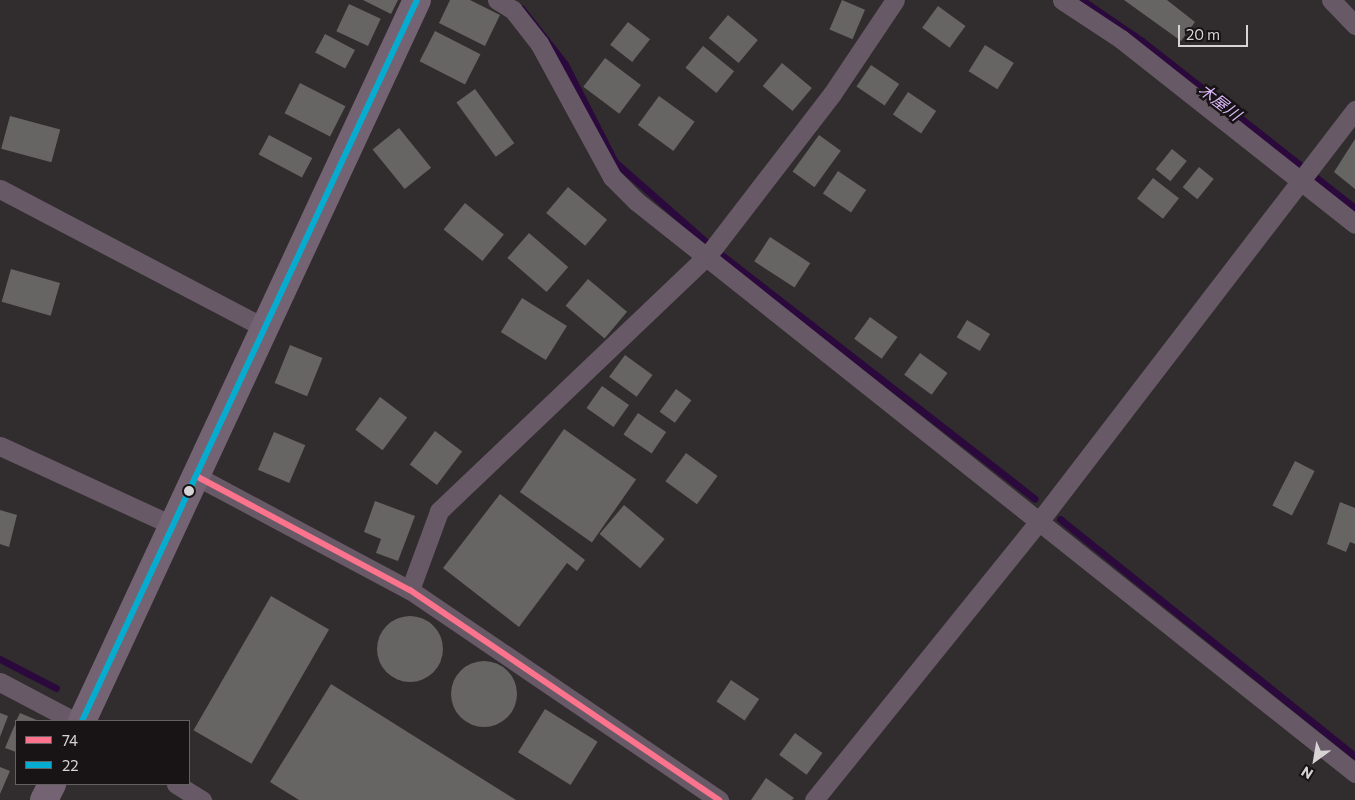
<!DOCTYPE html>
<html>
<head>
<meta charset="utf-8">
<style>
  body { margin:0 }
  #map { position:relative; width:1355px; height:800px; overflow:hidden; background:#312c2e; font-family:Commissioner,"Noto Sans JP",sans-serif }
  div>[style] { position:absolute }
  .stream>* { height:7px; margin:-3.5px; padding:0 3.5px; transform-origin:3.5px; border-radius:3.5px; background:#2b093d }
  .building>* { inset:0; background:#676464; transform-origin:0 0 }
  .round { border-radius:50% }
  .street>* { height:19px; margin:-9.5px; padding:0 9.5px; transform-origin:9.5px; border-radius:9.5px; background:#675966 }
  .secondary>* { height:28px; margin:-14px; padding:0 14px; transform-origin:14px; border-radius:14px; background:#746373 }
  .bus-1>* { height:6px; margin:-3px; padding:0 3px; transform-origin:3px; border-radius:3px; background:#fc738d }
  .bus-2>* { height:6px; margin:-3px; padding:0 3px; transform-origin:3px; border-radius:3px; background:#06acd0 }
  .dots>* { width:14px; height:14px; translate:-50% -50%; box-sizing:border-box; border:2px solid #181416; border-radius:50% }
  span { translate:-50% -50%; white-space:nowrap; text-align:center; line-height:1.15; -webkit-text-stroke:5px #181416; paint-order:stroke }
  .water-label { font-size:16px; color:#dbb8f8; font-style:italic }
  .legend { position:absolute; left:15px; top:720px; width:175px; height:65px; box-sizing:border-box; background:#181416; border:1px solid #656062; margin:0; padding:6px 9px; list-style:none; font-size:15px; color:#d8d3d5 }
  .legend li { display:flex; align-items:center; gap:10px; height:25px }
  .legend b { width:25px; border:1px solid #656062 }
  .north { position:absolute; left:1290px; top:735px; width:50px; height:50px; -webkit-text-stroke:4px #181416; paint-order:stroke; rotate:212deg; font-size:14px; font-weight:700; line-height:20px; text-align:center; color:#d8d3d5 }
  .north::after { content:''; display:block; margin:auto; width:18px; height:22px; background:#d8d3d5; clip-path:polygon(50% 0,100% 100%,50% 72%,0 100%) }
  .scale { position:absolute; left:1178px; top:25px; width:70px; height:22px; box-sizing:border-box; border:2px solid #d8d3d5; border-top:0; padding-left:6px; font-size:15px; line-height:18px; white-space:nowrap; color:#d8d3d5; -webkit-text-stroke:4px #181416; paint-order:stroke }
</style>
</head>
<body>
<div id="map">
  <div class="stream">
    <div style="left:1082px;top:0;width:73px;rotate:34.3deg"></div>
    <div style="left:1142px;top:41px;width:271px;rotate:38.1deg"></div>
    <div style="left:521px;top:8px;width:71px;rotate:51.8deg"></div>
    <div style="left:565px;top:64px;width:110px;rotate:63deg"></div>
    <div style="left:615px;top:162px;width:120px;rotate:41.3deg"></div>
    <div style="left:723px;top:256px;width:395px;rotate:37.9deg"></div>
    <div style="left:1060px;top:519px;width:378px;rotate:38.8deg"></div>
    <div style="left:0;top:659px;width:63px;rotate:27.4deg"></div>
  </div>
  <div class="building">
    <div style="clip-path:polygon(363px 0,398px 0,391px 14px)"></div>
    <div style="clip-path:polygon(450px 0,470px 0,500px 15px,485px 46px,439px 23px)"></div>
    <div style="left:842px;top:0;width:25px;height:32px;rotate:23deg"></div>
    <div style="clip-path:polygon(1124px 0,1167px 0,1195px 22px,1181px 41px)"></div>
    <div style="left:349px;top:4px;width:35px;height:30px;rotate:25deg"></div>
    <div style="left:938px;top:6px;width:34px;height:27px;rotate:36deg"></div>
    <div style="left:728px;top:15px;width:39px;height:30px;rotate:40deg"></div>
    <div style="left:628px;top:22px;width:28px;height:29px;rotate:38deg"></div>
    <div style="left:435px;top:31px;width:51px;height:34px;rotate:27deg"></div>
    <div style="left:325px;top:34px;width:34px;height:21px;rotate:28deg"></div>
    <div style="left:985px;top:45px;width:34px;height:31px;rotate:32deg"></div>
    <div style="left:703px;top:46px;width:40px;height:28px;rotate:39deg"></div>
    <div style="left:605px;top:58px;width:45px;height:36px;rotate:37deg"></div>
    <div style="left:782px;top:63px;width:39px;height:30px;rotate:40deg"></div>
    <div style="left:871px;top:65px;width:34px;height:26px;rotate:34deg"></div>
    <div style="left:300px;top:83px;width:51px;height:34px;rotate:27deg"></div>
    <div style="left:475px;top:89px;width:67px;height:23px;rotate:54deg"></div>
    <div style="left:908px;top:92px;width:34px;height:27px;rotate:34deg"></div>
    <div style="left:659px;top:96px;width:44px;height:36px;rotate:36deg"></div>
    <div style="left:10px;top:116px;width:52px;height:34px;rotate:15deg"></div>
    <div style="left:399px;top:128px;width:51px;height:34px;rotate:51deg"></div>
    <div style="left:269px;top:135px;width:49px;height:22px;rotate:28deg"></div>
    <div style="left:819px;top:135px;width:27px;height:45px;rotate:36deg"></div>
    <div style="clip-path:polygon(1355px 139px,1355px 189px,1334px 172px)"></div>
    <div style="left:1172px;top:149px;width:19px;height:26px;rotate:39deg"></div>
    <div style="left:1199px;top:167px;width:19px;height:26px;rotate:39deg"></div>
    <div style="left:838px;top:171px;width:34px;height:27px;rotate:34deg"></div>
    <div style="left:1153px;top:178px;width:33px;height:26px;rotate:38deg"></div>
    <div style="left:568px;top:187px;width:51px;height:34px;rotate:40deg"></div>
    <div style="left:465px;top:203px;width:50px;height:34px;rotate:39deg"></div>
    <div style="left:529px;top:233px;width:52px;height:33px;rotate:41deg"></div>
    <div style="left:770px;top:237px;width:48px;height:29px;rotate:33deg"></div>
    <div style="left:11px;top:269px;width:51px;height:34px;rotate:16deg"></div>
    <div style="left:588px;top:279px;width:51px;height:35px;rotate:40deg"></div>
    <div style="left:522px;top:298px;width:53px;height:40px;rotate:32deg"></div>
    <div style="left:870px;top:317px;width:34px;height:27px;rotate:36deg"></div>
    <div style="left:967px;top:320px;width:27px;height:20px;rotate:31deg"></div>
    <div style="left:290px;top:345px;width:35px;height:41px;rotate:22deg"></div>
    <div style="left:920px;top:353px;width:34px;height:27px;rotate:36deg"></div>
    <div style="left:625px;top:355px;width:34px;height:27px;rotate:36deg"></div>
    <div style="left:602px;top:386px;width:33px;height:27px;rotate:35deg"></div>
    <div style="left:676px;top:389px;width:19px;height:28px;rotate:36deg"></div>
    <div style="left:380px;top:397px;width:34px;height:41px;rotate:37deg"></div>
    <div style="left:638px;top:413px;width:34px;height:26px;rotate:34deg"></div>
    <div style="left:564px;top:429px;width:88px;height:77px;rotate:35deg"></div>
    <div style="left:435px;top:431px;width:34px;height:42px;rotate:37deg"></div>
    <div style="left:274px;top:432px;width:34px;height:41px;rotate:23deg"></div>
    <div style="left:686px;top:453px;width:39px;height:35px;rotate:36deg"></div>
    <div style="left:1295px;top:461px;width:22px;height:50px;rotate:27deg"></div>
    <div style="clip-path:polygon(500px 494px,585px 560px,577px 571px,567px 563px,519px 627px,443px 568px)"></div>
    <div style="clip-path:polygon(375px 501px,415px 516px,398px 561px,376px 553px,381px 539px,364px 532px)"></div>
    <div style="clip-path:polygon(1340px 502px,1355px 508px,1355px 544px,1350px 542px,1346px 552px,1327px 544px)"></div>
    <div style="left:624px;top:505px;width:53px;height:38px;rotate:40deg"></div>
    <div style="clip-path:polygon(0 510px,17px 515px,9px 547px,0 544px)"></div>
    <div style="left:271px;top:596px;width:67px;height:155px;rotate:30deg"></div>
    <div class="round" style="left:377px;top:616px;width:66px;height:66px"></div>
    <div class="round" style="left:451px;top:661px;width:66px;height:66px"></div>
    <div style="left:731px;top:680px;width:34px;height:26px;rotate:34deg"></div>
    <div style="clip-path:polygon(331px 684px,516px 800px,299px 800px,270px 782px)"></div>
    <div style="left:545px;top:709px;width:62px;height:51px;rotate:32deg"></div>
    <div style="clip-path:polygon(0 713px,8px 716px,0 737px)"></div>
    <div style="clip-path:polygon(20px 713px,39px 721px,16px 721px)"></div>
    <div style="clip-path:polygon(16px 722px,16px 752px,5px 748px)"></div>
    <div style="left:795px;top:733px;width:34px;height:27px;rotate:36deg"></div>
    <div style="clip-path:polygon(0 767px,10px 771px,0 794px)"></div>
    <div style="clip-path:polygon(766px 778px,794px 798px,792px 800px,751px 800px)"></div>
  </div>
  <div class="street">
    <div style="left:497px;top:0;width:19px;rotate:32deg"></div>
    <div style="left:513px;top:10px;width:42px;rotate:51.8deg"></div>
    <div style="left:539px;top:43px;width:153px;rotate:61.4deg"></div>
    <div style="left:612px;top:177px;width:34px;rotate:45deg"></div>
    <div style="left:636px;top:201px;width:919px;rotate:38.5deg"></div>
    <div style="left:1062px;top:0;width:71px;rotate:33.5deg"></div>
    <div style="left:1121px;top:39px;width:298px;rotate:38.3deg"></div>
    <div style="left:1331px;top:0;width:35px;rotate:46deg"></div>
    <div style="left:0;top:189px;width:297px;rotate:27.7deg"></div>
    <div style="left:0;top:446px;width:192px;rotate:24.7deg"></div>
    <div style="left:198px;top:477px;width:240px;rotate:28.1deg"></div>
    <div style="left:410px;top:590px;width:374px;rotate:34.2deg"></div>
    <div style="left:410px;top:590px;width:84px;rotate:-69.8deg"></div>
    <div style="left:439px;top:511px;width:371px;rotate:-43.6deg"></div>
    <div style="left:708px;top:255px;width:203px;rotate:-52.4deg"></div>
    <div style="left:832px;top:94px;width:113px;rotate:-56.2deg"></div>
    <div style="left:0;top:682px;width:84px;rotate:27.8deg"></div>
    <div style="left:176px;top:784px;width:31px;rotate:32deg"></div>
    <div style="left:814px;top:800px;width:361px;rotate:-51.1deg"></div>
    <div style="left:1041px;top:519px;width:516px;rotate:-52.49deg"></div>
  </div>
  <div class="secondary">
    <div style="left:82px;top:721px;width:795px;rotate:-65.08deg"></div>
    <div style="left:44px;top:800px;width:18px;rotate:-63deg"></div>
  </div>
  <div class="bus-1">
    <div style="left:198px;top:477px;width:240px;rotate:28.1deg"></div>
    <div style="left:410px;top:590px;width:374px;rotate:34.2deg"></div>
  </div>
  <div class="bus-2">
    <div style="left:82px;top:721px;width:795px;rotate:-65.08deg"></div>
  </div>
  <div class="dots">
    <div style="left:189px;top:491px;background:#d8d3d5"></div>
  </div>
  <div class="water-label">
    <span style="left:1220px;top:102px;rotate:38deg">木屋川</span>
  </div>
  <ul class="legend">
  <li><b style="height:6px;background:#fc738d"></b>74</li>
  <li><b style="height:6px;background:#06acd0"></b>22</li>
  </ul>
  <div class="north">N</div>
  <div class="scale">20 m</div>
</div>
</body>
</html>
